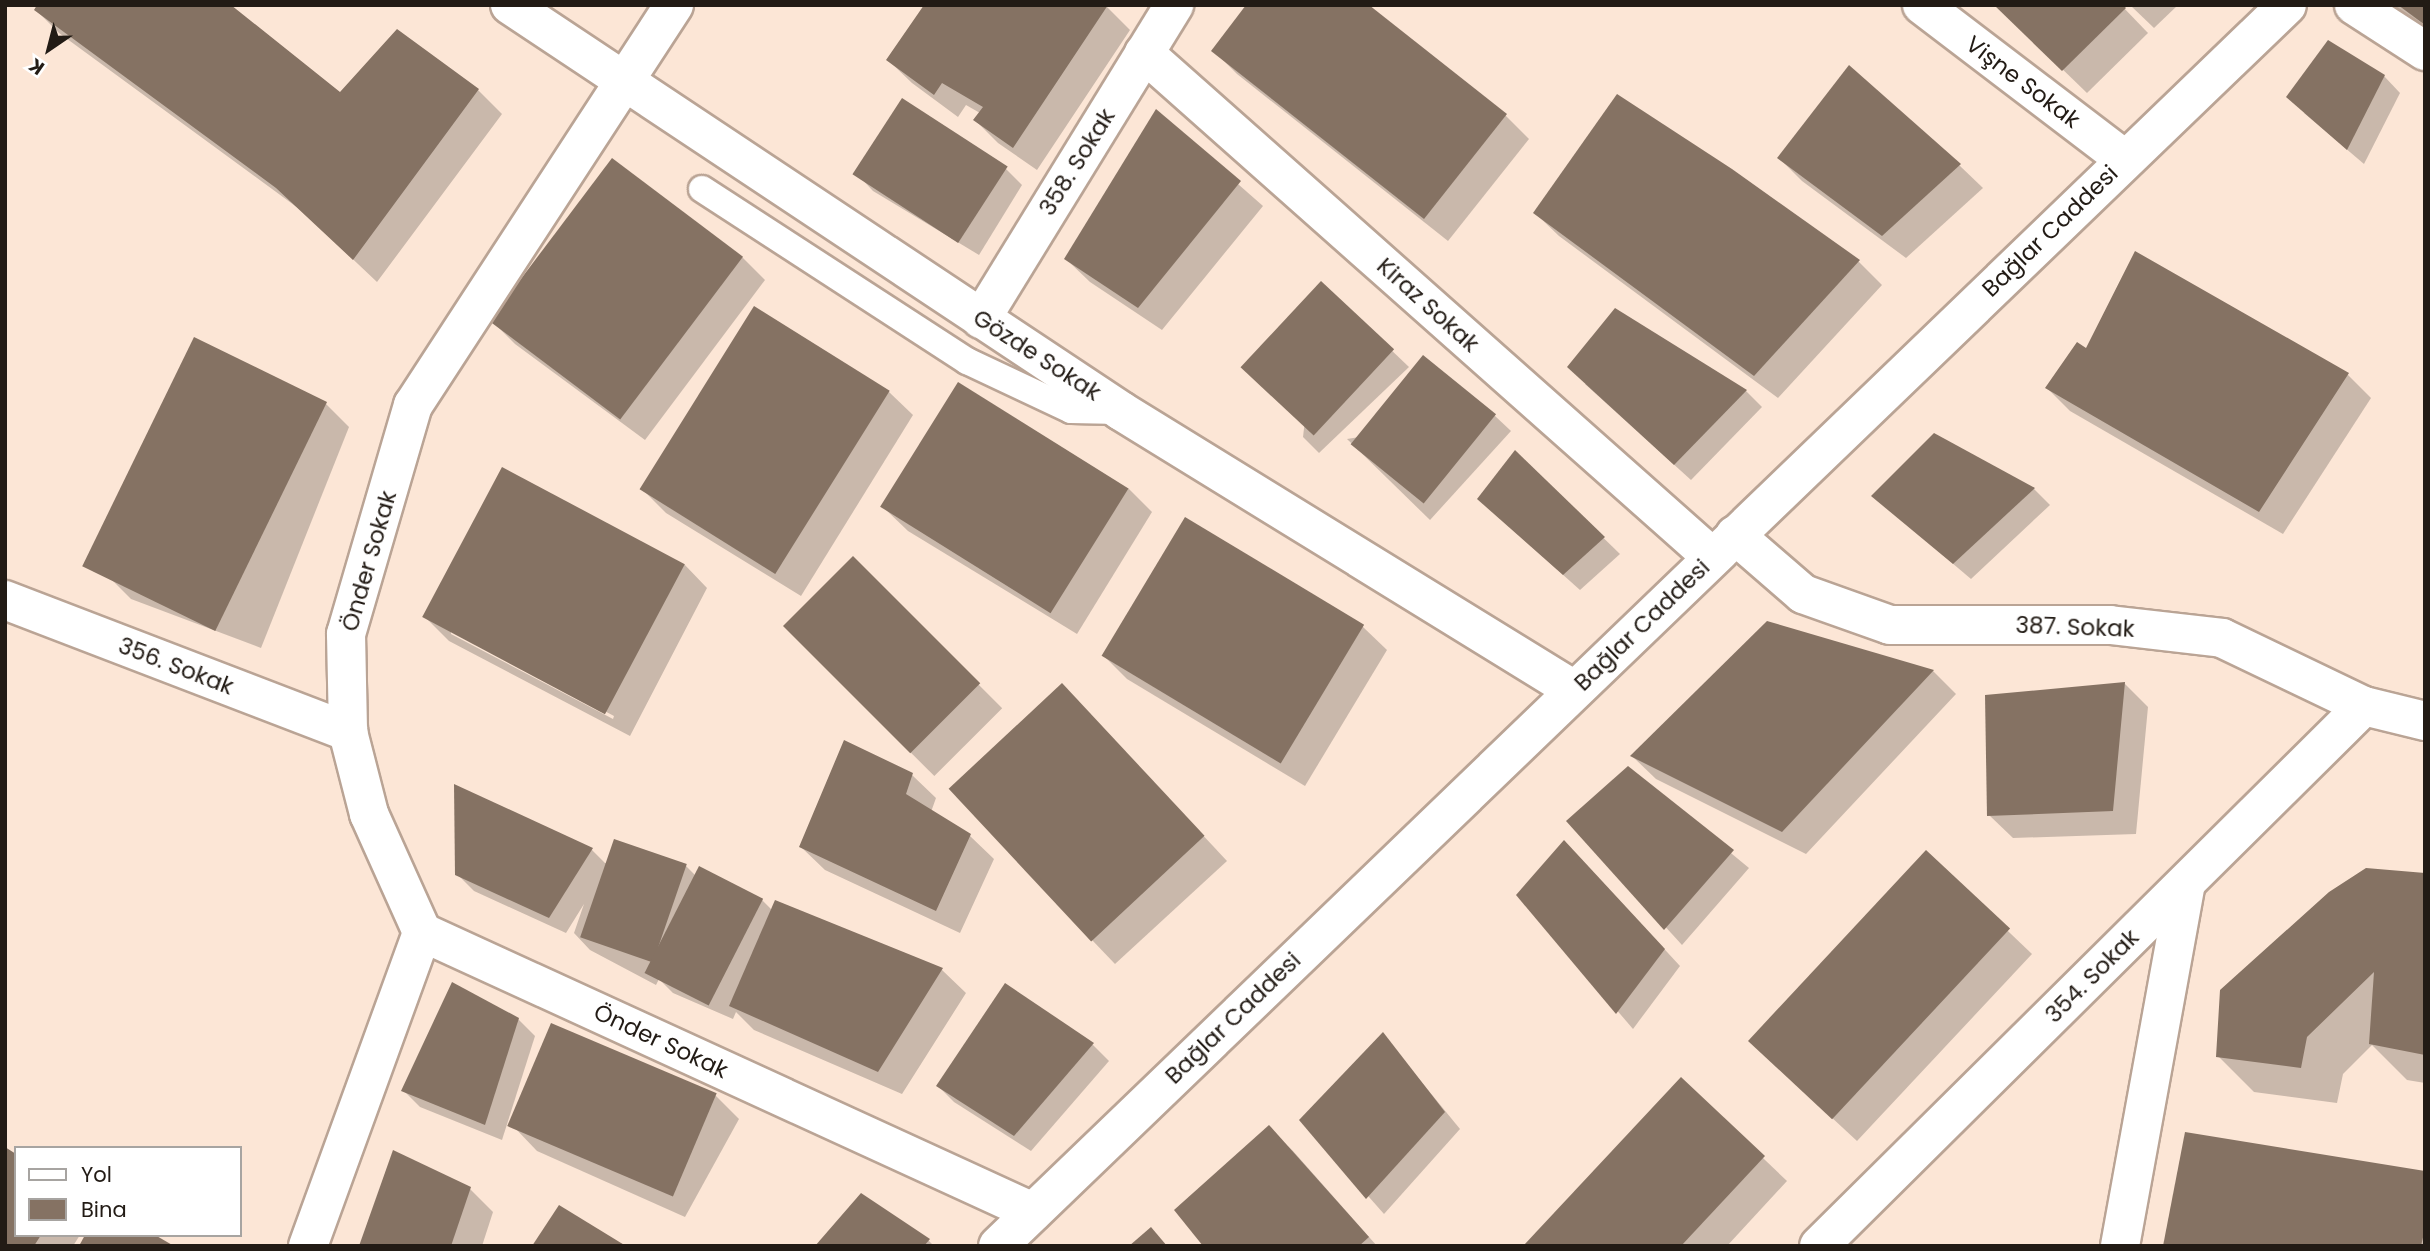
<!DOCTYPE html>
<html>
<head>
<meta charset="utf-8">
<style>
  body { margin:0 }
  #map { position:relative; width:2430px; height:1251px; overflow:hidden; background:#fce6d6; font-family:Poppins,sans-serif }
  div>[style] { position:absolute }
  .shadow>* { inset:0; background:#0003; transform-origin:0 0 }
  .building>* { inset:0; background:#857263; transform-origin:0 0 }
  .roads { filter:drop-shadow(2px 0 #baa495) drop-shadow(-2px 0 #baa495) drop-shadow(0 2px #baa495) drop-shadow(0 -2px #baa495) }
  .lane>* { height:26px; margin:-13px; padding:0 13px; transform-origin:13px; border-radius:13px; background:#fff }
  .street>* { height:38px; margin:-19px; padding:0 19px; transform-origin:19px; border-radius:19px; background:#fff }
  .secondary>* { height:38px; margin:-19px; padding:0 19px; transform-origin:19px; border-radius:19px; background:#fff }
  span { translate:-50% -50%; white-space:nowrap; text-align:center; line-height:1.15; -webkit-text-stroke:5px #fff; paint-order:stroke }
  .street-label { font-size:23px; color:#221b15 }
  .frame { position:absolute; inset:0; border:7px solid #221b15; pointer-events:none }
  .legend { position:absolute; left:14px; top:1146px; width:228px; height:91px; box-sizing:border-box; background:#fff; border:2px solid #a7a4a1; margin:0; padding:9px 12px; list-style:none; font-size:21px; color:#221b15 }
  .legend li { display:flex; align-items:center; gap:14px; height:35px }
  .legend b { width:35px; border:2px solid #a7a4a1 }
  .north { position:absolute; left:14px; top:14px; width:70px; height:70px; -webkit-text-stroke:5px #fff; paint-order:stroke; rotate:215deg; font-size:19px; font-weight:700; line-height:28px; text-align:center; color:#221b15 }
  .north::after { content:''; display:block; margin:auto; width:24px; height:32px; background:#221b15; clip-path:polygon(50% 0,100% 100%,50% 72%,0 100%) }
</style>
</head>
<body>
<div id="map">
  <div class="shadow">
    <div style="clip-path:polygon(1366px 5px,1506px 116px,1529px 139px,1448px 241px,1237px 74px,1213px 50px)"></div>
    <div style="clip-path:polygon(1996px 5px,2121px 5px,2148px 33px,2087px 93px)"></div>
    <div style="clip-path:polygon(2130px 5px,2178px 5px,2154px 28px)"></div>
    <div style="clip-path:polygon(2394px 5px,2425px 5px,2425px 30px,2399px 11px)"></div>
    <div style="clip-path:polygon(1107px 7px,1130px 30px,1037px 170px,998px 143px,975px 120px,980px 113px,966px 105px,958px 117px,912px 83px,888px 60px)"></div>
    <div style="clip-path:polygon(36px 10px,340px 94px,397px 31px,478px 90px,502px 114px,377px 282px,302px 211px,59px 33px)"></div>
    <div style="clip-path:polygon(2384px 76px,2400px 93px,2364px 164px,2304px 113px)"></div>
    <div style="clip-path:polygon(902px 101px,1006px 169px,1022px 185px,979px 255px,873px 191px,857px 174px)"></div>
    <div style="clip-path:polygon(1156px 112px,1263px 206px,1162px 330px,1090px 282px,1066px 259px)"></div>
    <div style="clip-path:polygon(1779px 158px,1959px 165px,1983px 188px,1906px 258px,1802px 181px)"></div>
    <div style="clip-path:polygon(1731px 171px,1859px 262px,1882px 285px,1778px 398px,1559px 236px,1535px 213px)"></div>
    <div style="clip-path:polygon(742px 257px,765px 280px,645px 440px,515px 344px,492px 321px)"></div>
    <div style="clip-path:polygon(1321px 283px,1409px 367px,1319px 453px,1303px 437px)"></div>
    <div style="clip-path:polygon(2086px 351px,2348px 375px,2371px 398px,2283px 534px,2070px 411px,2047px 388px)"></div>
    <div style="clip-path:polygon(1585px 384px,1746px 391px,1762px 407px,1691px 480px)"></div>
    <div style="clip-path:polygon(889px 392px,913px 415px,801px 596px,666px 513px,643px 490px)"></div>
    <div style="clip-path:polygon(326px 404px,349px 427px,261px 648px,131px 599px,108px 576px)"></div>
    <div style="clip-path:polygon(1494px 415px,1511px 431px,1430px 520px,1347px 439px)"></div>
    <div style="clip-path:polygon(1935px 435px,2034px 489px,2050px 505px,1971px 579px,1873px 496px)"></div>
    <div style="clip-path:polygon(1516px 453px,1620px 554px,1580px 590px,1496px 515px)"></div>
    <div style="clip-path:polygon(1128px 488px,1152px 512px,1077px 634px,908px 531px,884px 508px)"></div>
    <div style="clip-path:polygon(1185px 519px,1363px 627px,1387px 650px,1305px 786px,1127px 679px,1103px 655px)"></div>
    <div style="left:853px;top:559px;width:211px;height:96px;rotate:45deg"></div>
    <div style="clip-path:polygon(evenodd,684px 564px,707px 588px,630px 736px,449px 641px,425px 617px,684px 564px,451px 630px,614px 716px,613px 719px,451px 634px,451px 630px)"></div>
    <div style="clip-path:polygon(1767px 622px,1933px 671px,1956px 694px,1806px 854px,1656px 779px,1632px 756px)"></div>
    <div style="clip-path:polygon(2124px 683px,2148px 707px,2136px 834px,2013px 838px,1989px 815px)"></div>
    <div style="clip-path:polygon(1085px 709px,1227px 861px,1115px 964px,1092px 940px)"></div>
    <div style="clip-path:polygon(1628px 768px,1749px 868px,1682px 945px,1569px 821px)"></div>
    <div style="clip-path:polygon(912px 775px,936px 798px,931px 812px,970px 836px,994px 859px,960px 933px,825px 870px,801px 847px)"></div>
    <div style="clip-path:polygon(456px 786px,592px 850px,605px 863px,686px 866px,697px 877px,762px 900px,773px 911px,776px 903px,942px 970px,966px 993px,902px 1094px,754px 1030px,736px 1012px,733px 1019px,673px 993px,659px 979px,656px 985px,590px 950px,574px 933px,584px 904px,566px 933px,474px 891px,457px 874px)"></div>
    <div style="clip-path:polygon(1926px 853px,2032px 954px,1857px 1141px,1774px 1064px)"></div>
    <div style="clip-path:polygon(1581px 859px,1680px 966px,1633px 1029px,1518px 895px)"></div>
    <div style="clip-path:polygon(2425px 874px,2425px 1083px,2407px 1080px,2372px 1045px,2343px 1074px,2337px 1103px,2254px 1092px,2218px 1056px)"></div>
    <div style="clip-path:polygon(1005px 986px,1093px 1045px,1109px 1061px,1031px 1151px,954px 1102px,938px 1086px)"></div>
    <div style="clip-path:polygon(518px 1019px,535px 1036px,502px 1140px,420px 1107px,404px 1091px)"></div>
    <div style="clip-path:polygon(552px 1025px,715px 1095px,739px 1119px,685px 1217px,537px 1151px,514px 1127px)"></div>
    <div style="clip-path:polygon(1383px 1035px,1460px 1129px,1384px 1214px,1301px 1120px)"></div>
    <div style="clip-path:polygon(1681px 1080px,1787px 1181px,1727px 1246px,1525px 1246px)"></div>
    <div style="clip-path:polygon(1269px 1128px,1293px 1151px,1377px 1246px,1205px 1246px)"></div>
    <div style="clip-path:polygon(2425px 1173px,2425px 1246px,2165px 1246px)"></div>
    <div style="clip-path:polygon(470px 1189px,493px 1212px,482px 1246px,360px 1246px)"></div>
    <div style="clip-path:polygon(861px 1195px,929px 1241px,934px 1246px,817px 1246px)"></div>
    <div style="clip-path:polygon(16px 1235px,80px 1235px,73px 1246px,5px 1246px)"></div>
  </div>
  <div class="building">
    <div style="clip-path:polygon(37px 5px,231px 5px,340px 92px,397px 29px,479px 89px,353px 260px,276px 188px,34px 10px)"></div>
    <div style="clip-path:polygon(924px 5px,1108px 5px,1013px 148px,973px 120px,983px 107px,942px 83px,934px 95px,886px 60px)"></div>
    <div style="clip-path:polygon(1246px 5px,1369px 5px,1507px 114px,1424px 219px,1211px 51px)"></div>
    <div style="clip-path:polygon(1994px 5px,2123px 5px,2126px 8px,2062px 71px)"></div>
    <div style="clip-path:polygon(2398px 5px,2425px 5px,2425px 25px)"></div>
    <div style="clip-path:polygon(2328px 40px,2385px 75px,2347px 150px,2286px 97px)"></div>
    <div style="clip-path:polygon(1849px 65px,1961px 164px,1882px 236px,1777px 158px)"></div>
    <div style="clip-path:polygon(1617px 94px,1732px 169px,1860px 260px,1754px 376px,1533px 213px)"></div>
    <div style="left:902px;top:98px;width:126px;height:91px;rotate:33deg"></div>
    <div style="clip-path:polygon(1156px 109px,1241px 181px,1138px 308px,1064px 259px)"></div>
    <div style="left:612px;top:158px;width:164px;height:204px;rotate:37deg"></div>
    <div style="clip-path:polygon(2135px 251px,2349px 373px,2259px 512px,2045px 388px,2077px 342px,2086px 348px)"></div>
    <div style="left:1321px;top:281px;width:100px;height:118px;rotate:43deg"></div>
    <div style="left:754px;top:306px;width:160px;height:216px;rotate:32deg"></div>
    <div style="clip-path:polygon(1615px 308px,1747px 390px,1674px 465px,1567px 367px)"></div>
    <div style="left:194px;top:337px;width:148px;height:255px;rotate:26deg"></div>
    <div style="left:1423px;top:355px;width:94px;height:115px;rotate:39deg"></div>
    <div style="left:958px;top:382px;width:201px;height:147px;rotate:32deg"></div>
    <div style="clip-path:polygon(1934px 433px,2035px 488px,1953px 564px,1871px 496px)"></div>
    <div style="clip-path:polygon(1515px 450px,1605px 537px,1563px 575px,1477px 499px)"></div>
    <div style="left:502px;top:467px;width:207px;height:170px;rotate:28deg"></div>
    <div style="left:1185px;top:517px;width:209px;height:162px;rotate:31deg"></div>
    <div style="left:853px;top:556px;width:180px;height:99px;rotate:45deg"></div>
    <div style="clip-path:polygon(1767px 621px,1934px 670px,1782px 832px,1630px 756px)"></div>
    <div style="clip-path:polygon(2125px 682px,2113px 811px,1987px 816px,1985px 695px)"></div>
    <div style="left:1062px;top:683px;width:209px;height:155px;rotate:47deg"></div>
    <div style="clip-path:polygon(844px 740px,913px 773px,906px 794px,971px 834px,936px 911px,799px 847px)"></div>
    <div style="clip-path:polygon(1628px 766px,1734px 850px,1664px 930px,1566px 821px)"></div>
    <div style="clip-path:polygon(454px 784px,593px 848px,549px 918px,455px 875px)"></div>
    <div style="left:614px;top:839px;width:77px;height:104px;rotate:19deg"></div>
    <div style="clip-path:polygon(1564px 840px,1665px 949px,1616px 1014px,1516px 895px)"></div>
    <div style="left:1926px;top:850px;width:115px;height:261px;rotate:43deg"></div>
    <div style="left:699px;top:866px;width:72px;height:120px;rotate:27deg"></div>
    <div style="clip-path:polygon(2366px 868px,2425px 873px,2425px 1055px,2369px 1044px,2374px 972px,2307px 1037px,2301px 1068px,2216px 1057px,2220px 990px,2329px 892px)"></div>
    <div style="clip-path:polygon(775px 900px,943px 968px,878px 1072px,729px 1006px)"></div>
    <div style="clip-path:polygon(452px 982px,519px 1018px,485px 1125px,401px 1091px)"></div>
    <div style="clip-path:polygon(1005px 983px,1094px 1043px,1014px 1136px,936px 1086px)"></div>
    <div style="left:551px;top:1023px;width:180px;height:112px;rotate:23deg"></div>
    <div style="clip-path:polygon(1383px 1032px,1445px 1112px,1366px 1199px,1299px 1120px)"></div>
    <div style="clip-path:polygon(1681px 1077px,1765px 1156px,1681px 1246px,1523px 1246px)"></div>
    <div style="clip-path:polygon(1269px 1125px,1369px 1237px,1359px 1246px,1203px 1246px,1174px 1210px)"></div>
    <div style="clip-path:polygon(2185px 1132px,2425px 1171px,2425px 1229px,2421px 1246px,2163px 1246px)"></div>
    <div style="clip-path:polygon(5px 1147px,16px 1154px,16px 1235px,41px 1235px,34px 1246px,5px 1246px)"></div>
    <div style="clip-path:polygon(393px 1150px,471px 1187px,451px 1246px,359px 1246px)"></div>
    <div style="clip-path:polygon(861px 1193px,930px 1239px,924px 1246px,815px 1246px)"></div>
    <div style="clip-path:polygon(559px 1205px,626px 1246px,532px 1246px)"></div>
    <div style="clip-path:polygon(1151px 1227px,1167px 1246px,1129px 1246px)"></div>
    <div style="clip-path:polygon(85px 1235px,155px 1235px,174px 1246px,79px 1246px)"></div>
  </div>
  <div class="roads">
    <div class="lane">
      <div style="left:702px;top:189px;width:316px;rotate:33deg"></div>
      <div style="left:967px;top:361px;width:115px;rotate:25.2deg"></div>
      <div style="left:1071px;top:410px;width:49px;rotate:1.2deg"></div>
    </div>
    <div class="street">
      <div style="left:510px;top:5px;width:734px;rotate:33.6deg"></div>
      <div style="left:1121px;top:411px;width:532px;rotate:31.63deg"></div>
      <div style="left:674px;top:5px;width:478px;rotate:123.1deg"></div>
      <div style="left:413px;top:405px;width:239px;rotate:106.3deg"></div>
      <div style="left:346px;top:634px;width:98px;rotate:88.8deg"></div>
      <div style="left:348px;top:732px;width:85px;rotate:75.6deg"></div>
      <div style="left:369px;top:814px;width:129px;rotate:65.8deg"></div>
      <div style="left:422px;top:932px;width:672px;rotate:24.62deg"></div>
      <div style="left:1922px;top:5px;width:254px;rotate:37.3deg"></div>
      <div style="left:2354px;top:5px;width:85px;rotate:32.9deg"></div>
      <div style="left:1144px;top:53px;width:759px;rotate:41.58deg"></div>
      <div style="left:981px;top:319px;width:369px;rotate:-58.4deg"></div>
      <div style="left:1735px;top:535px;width:90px;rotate:40.9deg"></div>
      <div style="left:1803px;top:594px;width:92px;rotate:19.6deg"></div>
      <div style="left:1890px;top:625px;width:220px"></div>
      <div style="left:2110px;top:625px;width:113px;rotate:6.6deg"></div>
      <div style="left:2222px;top:638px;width:157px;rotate:25.6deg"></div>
      <div style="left:2364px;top:706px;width:63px;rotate:13.8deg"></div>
      <div style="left:5px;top:600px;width:368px;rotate:21deg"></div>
      <div style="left:308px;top:1246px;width:334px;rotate:-70deg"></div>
      <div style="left:1819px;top:1246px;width:767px;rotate:-44.74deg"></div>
      <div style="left:2120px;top:1246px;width:368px;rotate:-79.7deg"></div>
    </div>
    <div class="secondary">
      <div style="left:998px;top:1246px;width:1789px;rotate:-43.91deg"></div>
    </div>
  </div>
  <div class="street-label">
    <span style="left:2023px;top:82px;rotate:37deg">Vişne Sokak</span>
    <span style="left:1077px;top:162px;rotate:-58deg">358. Sokak</span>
    <span style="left:2050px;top:231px;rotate:-44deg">Bağlar Caddesi</span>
    <span style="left:1428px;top:305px;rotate:42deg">Kiraz Sokak</span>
    <span style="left:1037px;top:355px;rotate:33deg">Gözde Sokak</span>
    <span style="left:369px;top:561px;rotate:-74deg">Önder Sokak</span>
    <span style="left:1642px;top:625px;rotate:-44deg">Bağlar Caddesi</span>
    <span style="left:2075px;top:627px;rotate:2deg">387. Sokak</span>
    <span style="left:176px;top:666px;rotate:21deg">356. Sokak</span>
    <span style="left:2092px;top:976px;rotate:-45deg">354. Sokak</span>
    <span style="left:1233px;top:1018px;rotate:-44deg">Bağlar Caddesi</span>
    <span style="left:661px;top:1041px;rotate:25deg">Önder Sokak</span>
  </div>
  <div class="frame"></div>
  <ul class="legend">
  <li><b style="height:9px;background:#fff"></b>Yol</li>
  <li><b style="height:19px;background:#857263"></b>Bina</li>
  </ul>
  <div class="north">K</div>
</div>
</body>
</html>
